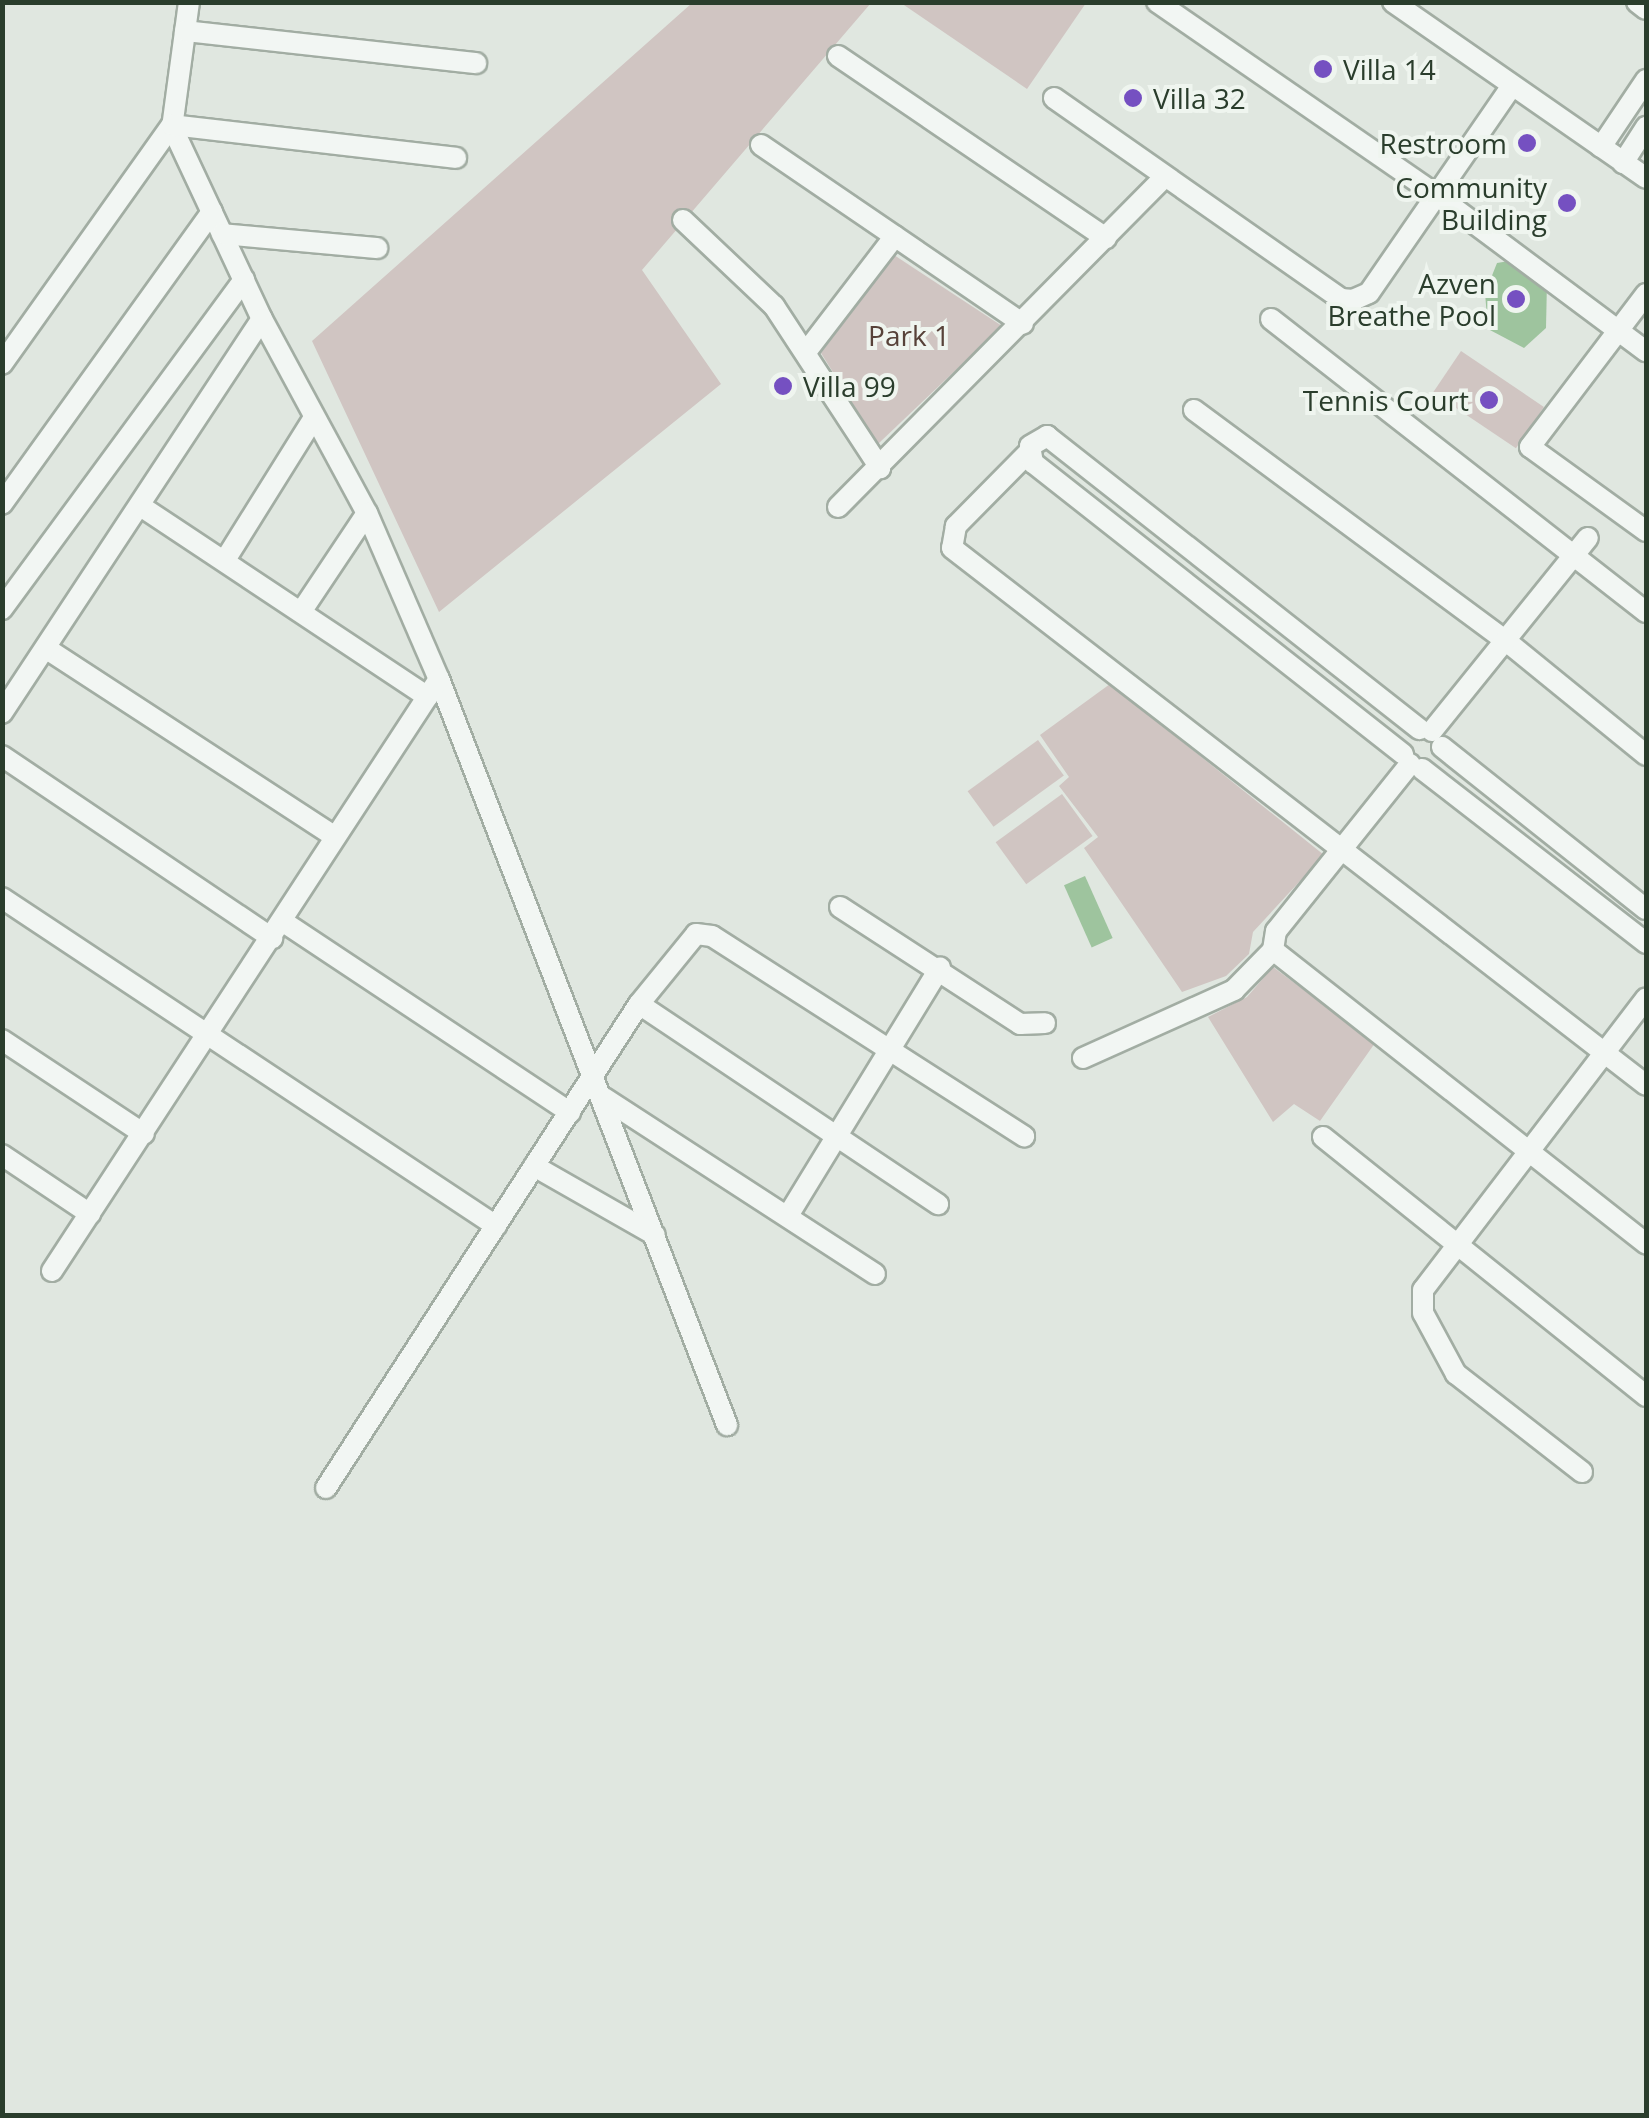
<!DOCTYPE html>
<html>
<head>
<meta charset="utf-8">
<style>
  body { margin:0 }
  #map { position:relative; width:1649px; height:2118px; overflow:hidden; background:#e0e7e0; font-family:"Open Sans",sans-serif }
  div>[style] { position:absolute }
  .green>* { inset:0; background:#d0c5c2; transform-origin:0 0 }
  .water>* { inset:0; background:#9ec49e; transform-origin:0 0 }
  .roads { filter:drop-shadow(2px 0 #a2ada3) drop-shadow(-2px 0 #a2ada3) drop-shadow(0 2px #a2ada3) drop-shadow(0 -2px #a2ada3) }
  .minor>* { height:20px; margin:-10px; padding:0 10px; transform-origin:10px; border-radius:10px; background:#f2f6f3 }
  .dots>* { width:28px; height:28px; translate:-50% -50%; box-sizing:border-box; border:5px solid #eff5ef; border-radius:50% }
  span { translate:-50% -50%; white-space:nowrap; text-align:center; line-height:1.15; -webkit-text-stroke:8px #eff5ef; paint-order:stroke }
  .poi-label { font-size:28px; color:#2a3d2c }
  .left { translate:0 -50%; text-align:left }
  .right { translate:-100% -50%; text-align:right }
  .park-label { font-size:28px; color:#574239 }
  .frame { position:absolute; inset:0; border:5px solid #2a3d2c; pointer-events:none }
</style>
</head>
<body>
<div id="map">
  <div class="green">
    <div style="clip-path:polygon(692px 3px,871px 3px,642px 270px,721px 384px,439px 612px,312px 341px)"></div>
    <div style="clip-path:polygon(901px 3px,1086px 3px,1027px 89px)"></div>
    <div style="clip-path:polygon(894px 255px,1002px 326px,878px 444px,821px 353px)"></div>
    <div style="left:1461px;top:351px;width:100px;height:50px;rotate:34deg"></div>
    <div style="clip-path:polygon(1110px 684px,1324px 855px,1253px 932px,1249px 954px,1226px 976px,1182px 992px,1084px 848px,1098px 837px,1059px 786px,1069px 777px,1040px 735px)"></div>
    <div style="left:1038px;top:740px;width:44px;height:87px;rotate:54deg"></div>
    <div style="left:1062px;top:794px;width:52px;height:82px;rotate:54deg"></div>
    <div style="clip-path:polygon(1273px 967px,1375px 1043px,1320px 1121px,1294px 1104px,1273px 1122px,1208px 1017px,1247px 997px)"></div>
  </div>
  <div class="water">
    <div style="clip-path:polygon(1515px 260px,1547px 282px,1546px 328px,1524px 348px,1488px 329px,1485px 293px,1497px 263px)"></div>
    <div style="left:1085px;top:876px;width:68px;height:23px;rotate:66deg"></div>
  </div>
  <div class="roads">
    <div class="minor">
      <div style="left:189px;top:2px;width:126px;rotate:97.7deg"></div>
      <div style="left:172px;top:127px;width:212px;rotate:64.9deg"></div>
      <div style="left:262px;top:319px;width:221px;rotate:61.6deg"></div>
      <div style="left:367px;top:513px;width:181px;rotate:66.6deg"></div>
      <div style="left:439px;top:679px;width:800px;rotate:68.89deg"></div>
      <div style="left:1157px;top:2px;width:338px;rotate:34.6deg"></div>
      <div style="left:1435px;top:194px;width:263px;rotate:36.7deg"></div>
      <div style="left:1393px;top:2px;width:308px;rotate:34.8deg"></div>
      <div style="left:1637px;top:2px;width:11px;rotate:38deg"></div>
      <div style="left:185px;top:31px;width:293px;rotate:6.3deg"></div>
      <div style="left:838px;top:56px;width:324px;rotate:34.2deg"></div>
      <div style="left:1054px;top:98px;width:350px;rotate:35deg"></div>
      <div style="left:1341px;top:299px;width:12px;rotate:5deg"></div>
      <div style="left:1353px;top:300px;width:17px;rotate:-24deg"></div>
      <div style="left:1369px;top:293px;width:250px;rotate:-55.4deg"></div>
      <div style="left:761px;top:145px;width:317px;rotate:34.3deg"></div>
      <div style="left:1601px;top:147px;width:81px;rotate:-56.1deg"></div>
      <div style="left:1623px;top:163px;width:43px;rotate:-57.4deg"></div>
      <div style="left:683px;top:220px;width:125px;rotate:43.4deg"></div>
      <div style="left:774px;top:306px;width:194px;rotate:56.8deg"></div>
      <div style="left:222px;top:234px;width:156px;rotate:5.2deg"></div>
      <div style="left:1646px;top:294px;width:192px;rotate:127.2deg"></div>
      <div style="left:1530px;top:447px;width:143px;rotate:35.9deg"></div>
      <div style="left:1271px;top:319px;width:476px;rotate:38deg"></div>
      <div style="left:806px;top:352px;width:146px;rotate:-52.5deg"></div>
      <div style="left:2px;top:364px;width:293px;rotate:-54.6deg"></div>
      <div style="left:172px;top:125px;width:286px;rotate:6.6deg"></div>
      <div style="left:1194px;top:410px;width:387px;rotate:36.5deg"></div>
      <div style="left:1505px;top:640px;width:182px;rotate:39.2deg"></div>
      <div style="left:1028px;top:453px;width:103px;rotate:134.6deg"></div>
      <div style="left:956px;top:526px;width:22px;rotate:100deg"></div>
      <div style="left:952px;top:548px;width:877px;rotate:37.73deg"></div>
      <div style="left:2px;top:504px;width:360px;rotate:-54.3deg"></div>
      <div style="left:142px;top:507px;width:343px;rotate:33.6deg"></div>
      <div style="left:838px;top:507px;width:465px;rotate:-45.3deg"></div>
      <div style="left:225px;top:560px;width:166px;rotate:-58deg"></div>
      <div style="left:2px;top:609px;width:409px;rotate:-53.7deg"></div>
      <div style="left:303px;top:609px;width:115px;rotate:-56.3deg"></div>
      <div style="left:47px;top:649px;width:344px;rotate:33.1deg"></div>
      <div style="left:2px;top:713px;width:472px;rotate:-56.6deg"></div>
      <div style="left:1432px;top:731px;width:248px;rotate:-51.1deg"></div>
      <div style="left:1442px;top:747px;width:260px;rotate:38.5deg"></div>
      <div style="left:1403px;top:754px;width:471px;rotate:-141.8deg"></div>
      <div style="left:1033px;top:463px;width:17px;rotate:-100deg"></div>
      <div style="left:1030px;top:446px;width:20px;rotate:-30deg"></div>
      <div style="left:1047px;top:436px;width:474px;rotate:38.2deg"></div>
      <div style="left:2px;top:756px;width:326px;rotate:34deg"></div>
      <div style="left:1410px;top:764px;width:214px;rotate:128.7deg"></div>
      <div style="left:1276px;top:931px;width:19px;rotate:99deg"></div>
      <div style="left:1273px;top:950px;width:475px;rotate:38.2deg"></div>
      <div style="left:1422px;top:769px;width:284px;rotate:37.8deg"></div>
      <div style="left:2px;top:898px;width:593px;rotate:33.58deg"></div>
      <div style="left:840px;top:907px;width:215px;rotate:33deg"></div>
      <div style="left:1020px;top:1024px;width:25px;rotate:-2deg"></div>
      <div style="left:282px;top:921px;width:346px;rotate:33.6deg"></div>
      <div style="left:639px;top:1004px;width:360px;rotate:33.8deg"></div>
      <div style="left:2px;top:1040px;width:170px;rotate:33.5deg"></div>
      <div style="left:1083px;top:1058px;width:166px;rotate:-24.2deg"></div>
      <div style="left:1234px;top:990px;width:56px;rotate:-45.7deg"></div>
      <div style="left:604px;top:1098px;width:323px;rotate:33deg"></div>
      <div style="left:1323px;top:1137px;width:414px;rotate:38.7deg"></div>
      <div style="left:2px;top:1155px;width:106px;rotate:33.8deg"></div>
      <div style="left:534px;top:1166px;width:139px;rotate:29.7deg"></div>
      <div style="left:789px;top:1214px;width:289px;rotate:-58.5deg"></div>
      <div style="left:52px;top:1271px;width:707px;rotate:-56.83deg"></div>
      <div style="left:1582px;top:1472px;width:160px;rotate:-142.1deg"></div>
      <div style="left:1456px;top:1374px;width:69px;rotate:-118.4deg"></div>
      <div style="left:1423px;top:1313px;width:23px;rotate:-90deg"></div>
      <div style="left:1423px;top:1290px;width:367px;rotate:-52.6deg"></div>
      <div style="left:326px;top:1488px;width:576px;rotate:-57.11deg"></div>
      <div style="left:639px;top:1004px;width:90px;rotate:-50.8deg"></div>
      <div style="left:696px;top:934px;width:16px;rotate:7deg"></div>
      <div style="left:712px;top:936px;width:371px;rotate:32.7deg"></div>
    </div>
  </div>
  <div class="dots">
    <div style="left:1323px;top:69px;background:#7550c1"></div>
    <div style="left:1133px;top:98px;background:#7550c1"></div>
    <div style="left:1527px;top:143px;background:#7550c1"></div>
    <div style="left:1567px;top:203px;background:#7550c1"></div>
    <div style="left:1516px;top:299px;background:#7550c1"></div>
    <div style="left:783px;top:386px;background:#7550c1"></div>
    <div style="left:1489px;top:400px;background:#7550c1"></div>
  </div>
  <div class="poi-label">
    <span class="left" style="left:1343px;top:69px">Villa 14</span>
    <span class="left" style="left:1153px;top:98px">Villa 32</span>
    <span class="right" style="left:1507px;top:143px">Restroom</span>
    <span class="right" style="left:1547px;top:203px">Community<br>Building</span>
    <span class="right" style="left:1496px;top:299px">Azven<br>Breathe Pool</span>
    <span class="left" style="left:803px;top:386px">Villa 99</span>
    <span class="right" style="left:1469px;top:400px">Tennis Court</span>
  </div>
  <div class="park-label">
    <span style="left:909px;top:335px">Park 1</span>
  </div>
  <div class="frame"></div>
</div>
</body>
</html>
